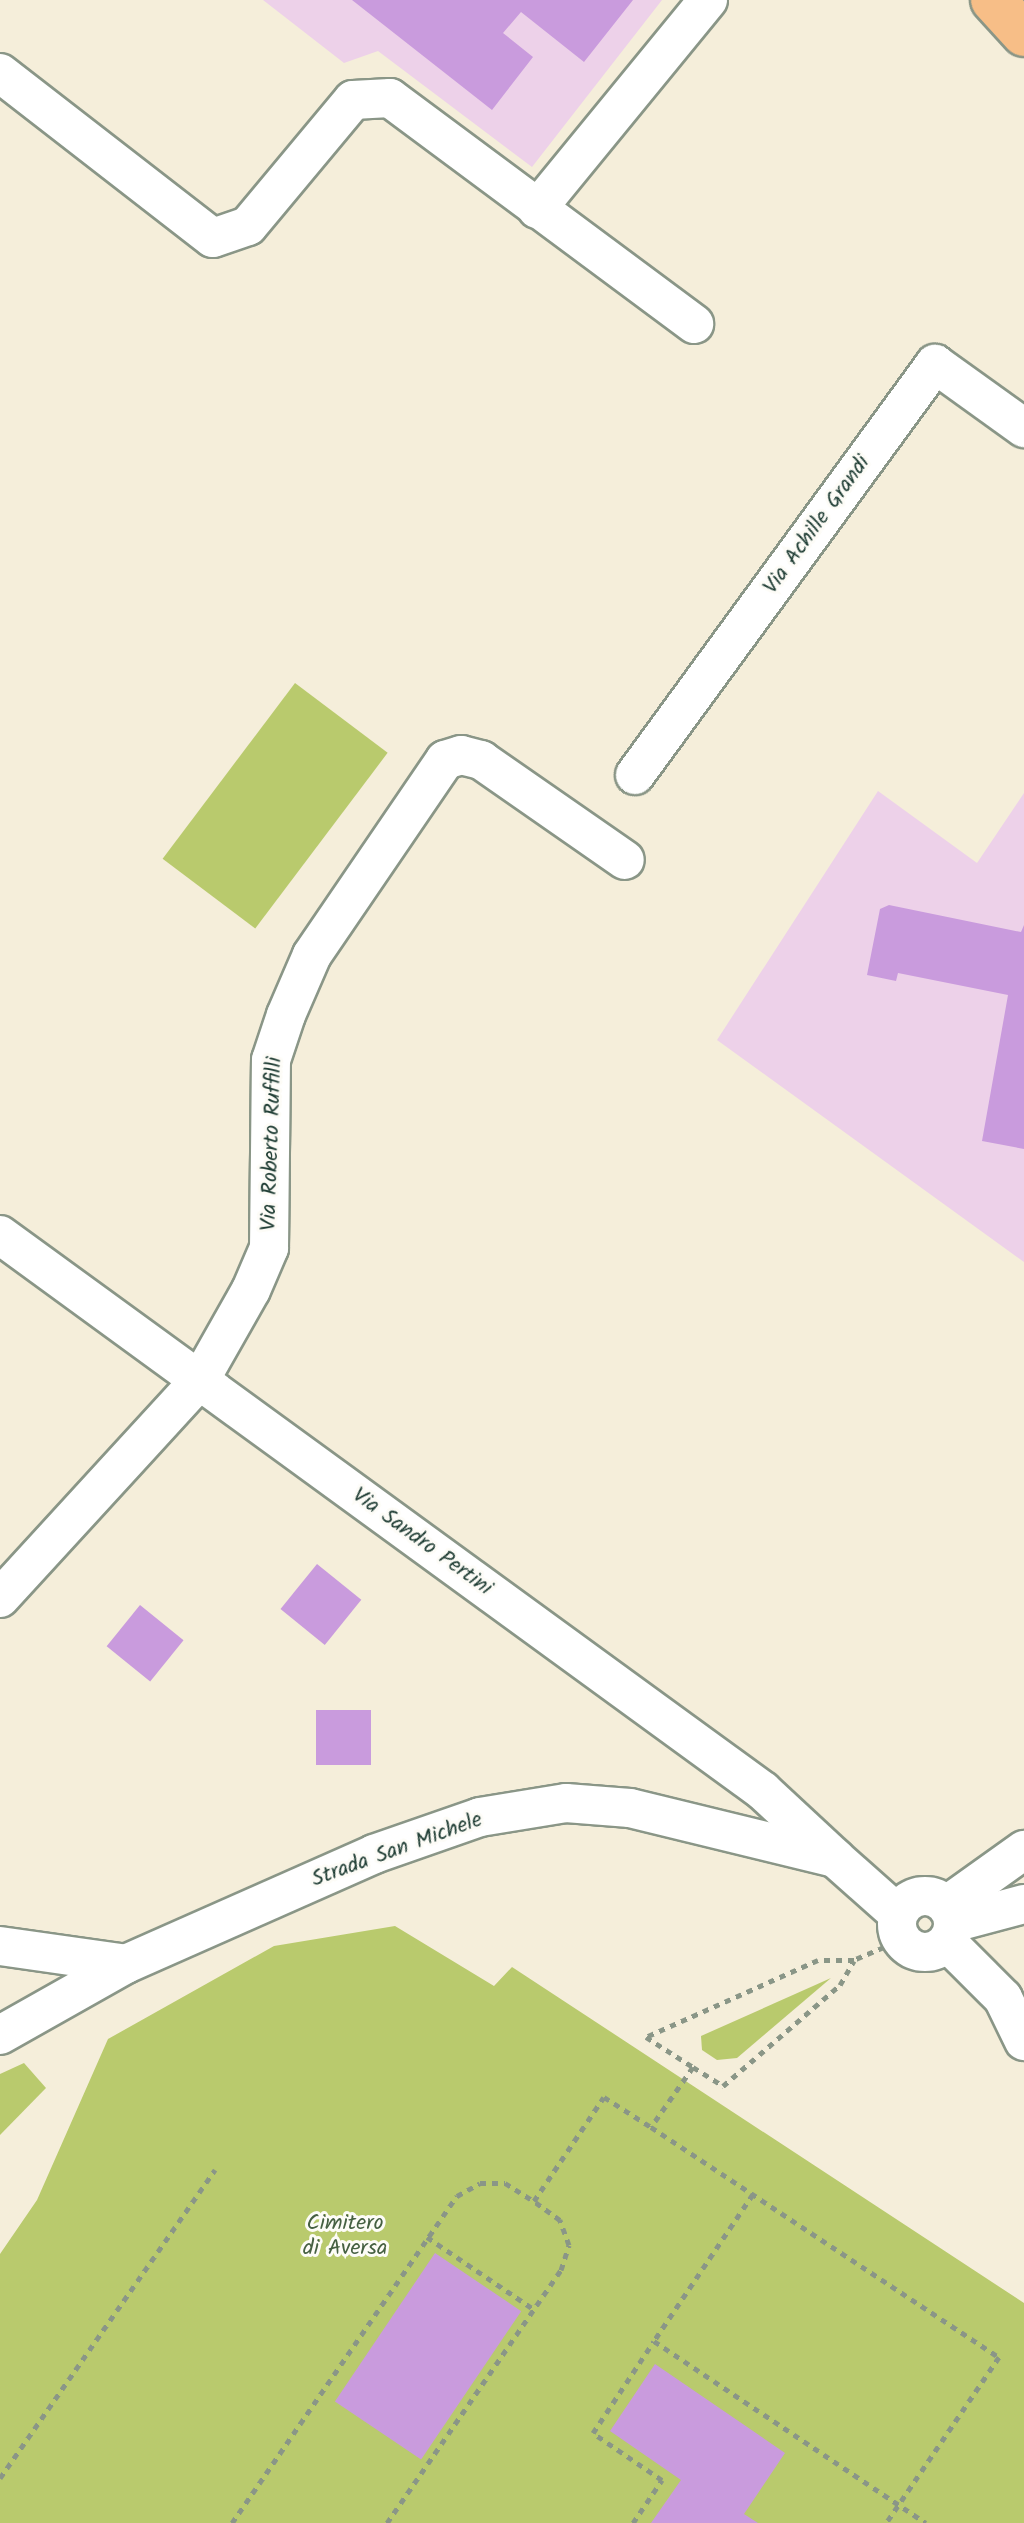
<!DOCTYPE html>
<html>
<head>
<meta charset="utf-8">
<style>
  body { margin:0 }
  #map { position:relative; width:1024px; height:2523px; overflow:hidden; background:#f5eeda; font-family:Kalam,sans-serif }
  div>[style] { position:absolute }
  .built>* { inset:0; background:#edd1e9 }
  .green>* { inset:0; background:#b9ca6d; transform-origin:0 0 }
  .building>* { inset:0; background:#c99bdd; transform-origin:0 0 }
  .path>* { height:5px; margin-top:-2.5px; transform-origin:0; background:repeating-linear-gradient(90deg,#8a9687 0 6px,transparent 0 12px) }
  .roads { filter:drop-shadow(2px 0 #8a9687) drop-shadow(-2px 0 #8a9687) drop-shadow(0 2px #8a9687) drop-shadow(0 -2px #8a9687) }
  .minor>* { height:38px; margin:-19px; padding:0 19px; transform-origin:19px; border-radius:19px; background:#fff }
  .minor>.ring { margin:-19px; padding:0; box-sizing:content-box; background:none; border:38px solid #fff; border-radius:50% }
  .primary>* { height:44px; margin:-22px; padding:0 22px; transform-origin:22px; border-radius:22px; background:#f7be87 }
  span { translate:-50% -50%; white-space:nowrap; text-align:center; line-height:1.15; -webkit-text-stroke:6px #fdfcf7; paint-order:stroke }
  .street-label { font-size:22px; color:#1f3d34 }
  .park-label { font-size:22px; color:#466042 }
</style>
</head>
<body>
<div id="map">
  <div class="built">
    <div style="clip-path:polygon(263px 0,662px 0,532px 167px,378px 51px,344px 63px)"></div>
    <div style="clip-path:polygon(878px 791px,977px 863px,1024px 793px,1024px 1262px,717px 1040px)"></div>
  </div>
  <div class="green">
    <div style="left:295px;top:683px;width:116px;height:220px;rotate:37deg"></div>
    <div style="clip-path:polygon(395px 1926px,494px 1986px,512px 1967px,1024px 2303px,1024px 2523px,0 2523px,0 2254px,37px 2200px,108px 2039px,274px 1946px)"></div>
    <div style="clip-path:polygon(831px 1978px,737px 2058px,717px 2060px,702px 2050px,701px 2036px)"></div>
    <div style="clip-path:polygon(24px 2063px,46px 2088px,0 2135px,0 2074px)"></div>
  </div>
  <div class="building">
    <div style="clip-path:polygon(352px 0,633px 0,584px 62px,521px 12px,503px 33px,533px 57px,492px 110px)"></div>
    <div style="clip-path:polygon(889px 905px,1021px 932px,1024px 925px,1024px 1149px,982px 1141px,1008px 995px,898px 973px,896px 981px,867px 975px,880px 909px)"></div>
    <div style="left:317px;top:1564px;width:57px;height:58px;rotate:39deg"></div>
    <div style="left:140px;top:1605px;width:56px;height:53px;rotate:39deg"></div>
    <div style="left:371px;top:1710px;width:55px;height:55px;rotate:90deg"></div>
    <div style="left:435px;top:2253px;width:104px;height:179px;rotate:34deg"></div>
    <div style="clip-path:polygon(655px 2364px,785px 2453px,744px 2514px,758px 2523px,651px 2523px,681px 2480px,610px 2431px)"></div>
  </div>
  <div class="path">
    <div style="left:884px;top:1947px;width:33px;rotate:157deg"></div>
    <div style="left:854px;top:1960px;width:36px;rotate:180deg"></div>
    <div style="left:818px;top:1960px;width:188px;rotate:155.9deg"></div>
    <div style="left:646px;top:2037px;width:56px;rotate:32.6deg"></div>
    <div style="left:693px;top:2067px;width:73px;rotate:125deg"></div>
    <div style="left:651px;top:2127px;width:417px;rotate:33.5deg"></div>
    <div style="left:999px;top:2357px;width:201px;rotate:124.2deg"></div>
    <div style="left:693px;top:2067px;width:36px;rotate:32deg"></div>
    <div style="left:723px;top:2086px;width:155px;rotate:-40.8deg"></div>
    <div style="left:840px;top:1985px;width:28px;rotate:-60deg"></div>
    <div style="left:753px;top:2194px;width:177px;rotate:124deg"></div>
    <div style="left:654px;top:2341px;width:327px;rotate:33.8deg"></div>
    <div style="left:427px;top:2237px;width:130px;rotate:34.1deg"></div>
    <div style="left:0;top:2478px;width:376px;rotate:-55.1deg"></div>
    <div style="left:232px;top:2523px;width:397px;rotate:-55.5deg"></div>
    <div style="left:457px;top:2196px;width:26px;rotate:-29deg"></div>
    <div style="left:480px;top:2183px;width:25px"></div>
    <div style="left:505px;top:2183px;width:34px;rotate:32deg"></div>
    <div style="left:387px;top:2523px;width:307px;rotate:-55.5deg"></div>
    <div style="left:561px;top:2270px;width:26px;rotate:-72deg"></div>
    <div style="left:569px;top:2245px;width:27px;rotate:-110deg"></div>
    <div style="left:560px;top:2220px;width:32px;rotate:-144deg"></div>
    <div style="left:534px;top:2201px;width:125px;rotate:-56.1deg"></div>
    <div style="left:604px;top:2097px;width:56px;rotate:32.6deg"></div>
    <div style="left:633px;top:2523px;width:52px;rotate:-56deg"></div>
    <div style="left:662px;top:2480px;width:83px;rotate:-145.7deg"></div>
    <div style="left:593px;top:2433px;width:110px;rotate:-56.5deg"></div>
  </div>
  <div class="roads">
    <div class="minor">
      <div style="left:0;top:73px;width:269px;rotate:37.8deg"></div>
      <div style="left:213px;top:238px;width:37px;rotate:-19deg"></div>
      <div style="left:248px;top:226px;width:164px;rotate:-50.2deg"></div>
      <div style="left:353px;top:100px;width:37px;rotate:-3deg"></div>
      <div style="left:390px;top:98px;width:379px;rotate:36.6deg"></div>
      <div style="left:537px;top:209px;width:270px;rotate:-50.7deg"></div>
      <div style="left:635px;top:775px;width:509px;rotate:-53.87deg"></div>
      <div style="left:935px;top:364px;width:110px;rotate:35.7deg"></div>
      <div style="left:0;top:1235px;width:944px;rotate:36.08deg"></div>
      <div style="left:763px;top:1791px;width:98px;rotate:42.9deg"></div>
      <div style="left:0;top:1598px;width:296px;rotate:-47.5deg"></div>
      <div style="left:200px;top:1380px;width:103px;rotate:-60.5deg"></div>
      <div style="left:251px;top:1290px;width:46px;rotate:-66.8deg"></div>
      <div style="left:269px;top:1248px;width:188px;rotate:-89.4deg"></div>
      <div style="left:271px;top:1060px;width:47px;rotate:-71.6deg"></div>
      <div style="left:286px;top:1015px;width:65px;rotate:-66.6deg"></div>
      <div style="left:312px;top:955px;width:236px;rotate:-55.7deg"></div>
      <div style="left:445px;top:760px;width:17px;rotate:-17deg"></div>
      <div style="left:461px;top:755px;width:21px;rotate:14deg"></div>
      <div style="left:481px;top:760px;width:175px;rotate:34.8deg"></div>
      <div class="ring" style="left:897px;top:1896px;width:18px;height:18px"></div>
      <div style="left:947px;top:1905px;width:95px;rotate:-35.5deg"></div>
      <div style="left:953px;top:1923px;width:73px;rotate:-15deg"></div>
      <div style="left:947px;top:1942px;width:79px;rotate:45deg"></div>
      <div style="left:1003px;top:1998px;width:48px;rotate:64deg"></div>
      <div style="left:0;top:1946px;width:127px;rotate:8.1deg"></div>
      <div style="left:0;top:2035px;width:145px;rotate:-29.4deg"></div>
      <div style="left:126px;top:1964px;width:271px;rotate:-23.9deg"></div>
      <div style="left:374px;top:1854px;width:112px;rotate:-19.2deg"></div>
      <div style="left:480px;top:1817px;width:87px;rotate:-9.2deg"></div>
      <div style="left:566px;top:1803px;width:64px;rotate:4.5deg"></div>
      <div style="left:630px;top:1808px;width:211px;rotate:13.7deg"></div>
      <div style="left:835px;top:1858px;width:84px;rotate:41.6deg"></div>
    </div>
    <div class="primary">
      <div style="left:993px;top:0;width:46px;rotate:47.6deg"></div>
    </div>
  </div>
  <div class="street-label">
    <span style="left:817px;top:525px;rotate:-54deg">Via Achille Grandi</span>
    <span style="left:272px;top:1144px;rotate:-88deg">Via Roberto Ruffilli</span>
    <span style="left:422px;top:1542px;rotate:36deg">Via Sandro Pertini</span>
    <span style="left:397px;top:1850px;rotate:-20deg">Strada San Michele</span>
  </div>
  <div class="park-label">
    <span style="left:345px;top:2236px">Cimitero<br>di Aversa</span>
  </div>
</div>
</body>
</html>
